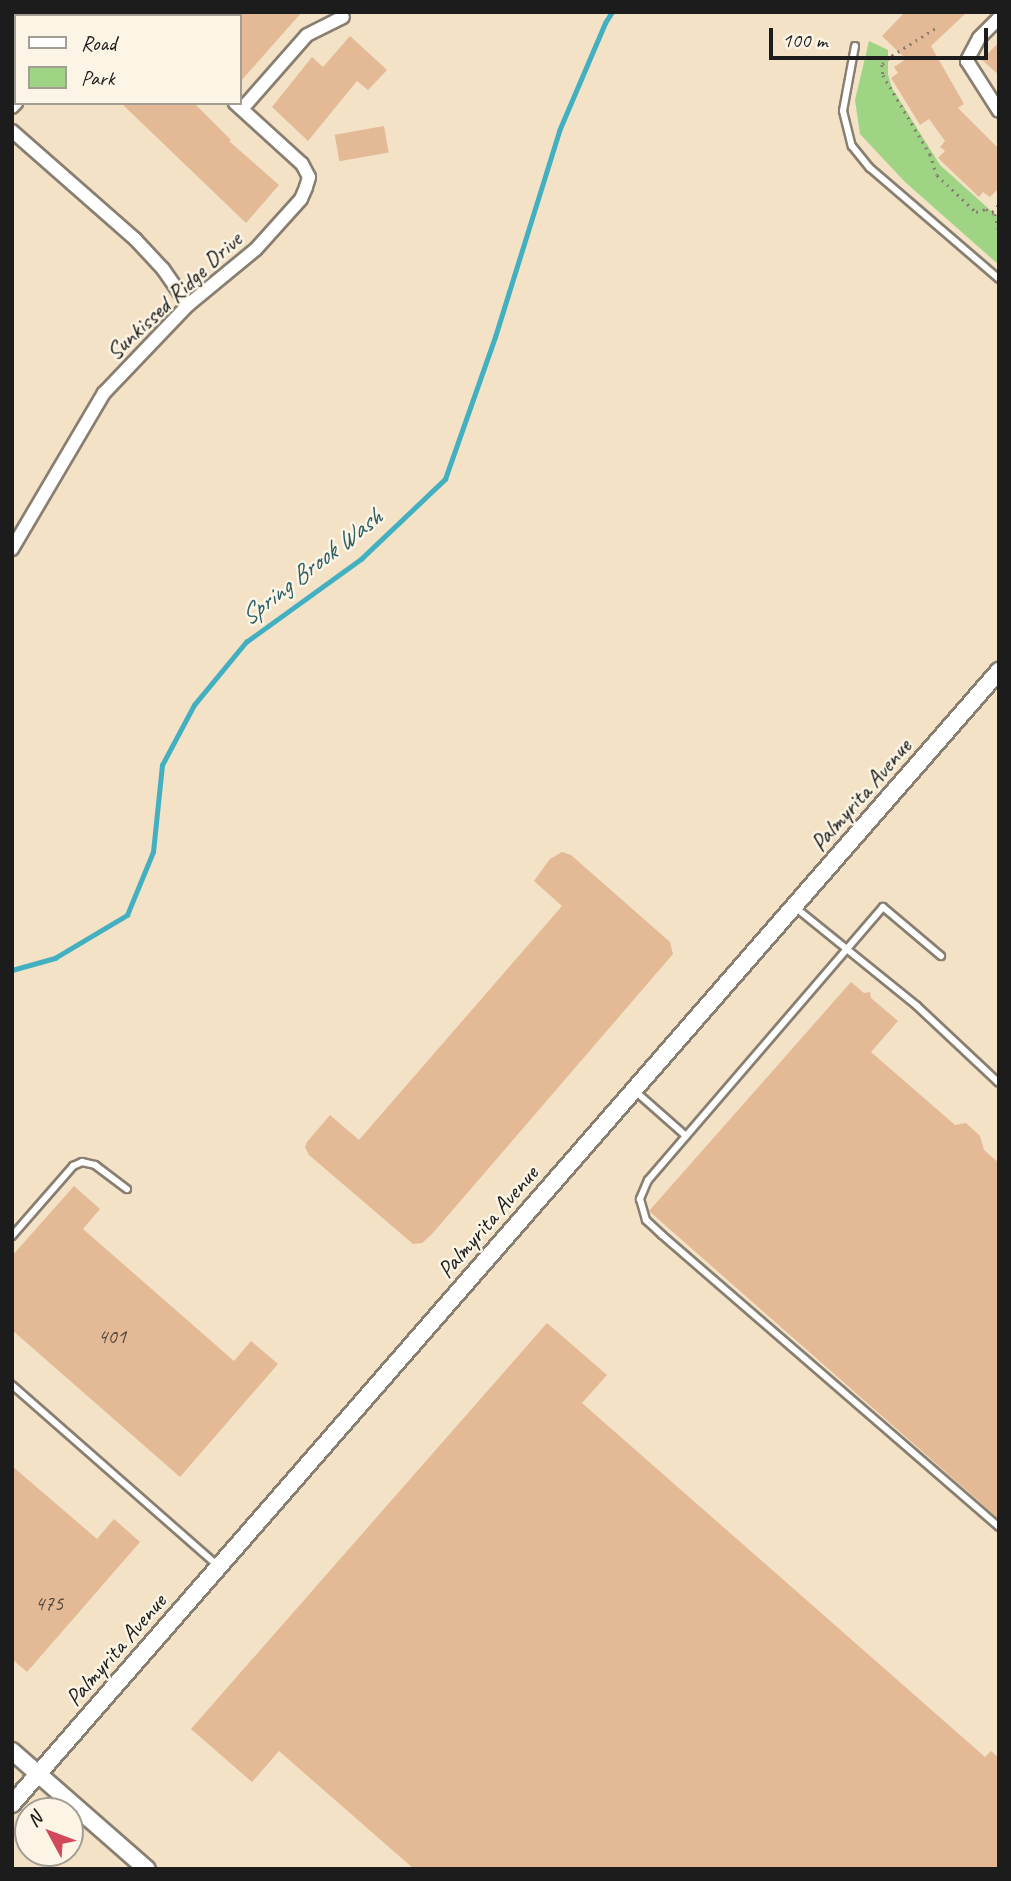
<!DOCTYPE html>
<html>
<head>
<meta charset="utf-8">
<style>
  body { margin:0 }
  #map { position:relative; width:1011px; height:1881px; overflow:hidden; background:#f3e2c6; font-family:Caveat,sans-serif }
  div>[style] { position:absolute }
  .green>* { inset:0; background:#9fd484 }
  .stream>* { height:4.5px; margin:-2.25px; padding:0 2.25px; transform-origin:2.25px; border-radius:2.25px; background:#43b0c1 }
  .building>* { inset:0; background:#e4b996; transform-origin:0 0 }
  .path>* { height:2.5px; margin-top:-1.25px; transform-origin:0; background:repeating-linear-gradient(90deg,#887f71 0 2px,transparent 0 7px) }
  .roads { filter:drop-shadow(2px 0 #887f71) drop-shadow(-2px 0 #887f71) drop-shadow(0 2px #887f71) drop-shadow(0 -2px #887f71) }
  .service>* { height:6px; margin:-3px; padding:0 3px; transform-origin:3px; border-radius:3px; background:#fff }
  .minor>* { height:12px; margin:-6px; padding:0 6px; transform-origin:6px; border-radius:6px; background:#fff }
  .tertiary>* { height:16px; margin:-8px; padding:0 8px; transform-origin:8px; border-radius:8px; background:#fff }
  span { translate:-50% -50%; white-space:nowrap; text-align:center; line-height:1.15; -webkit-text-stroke:5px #fcf5e5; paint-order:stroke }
  .number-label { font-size:21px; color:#4e433a }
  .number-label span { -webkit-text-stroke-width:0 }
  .street-label { font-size:24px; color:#1c1c1c }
  .water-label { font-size:26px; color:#2e5f66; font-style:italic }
  .frame { position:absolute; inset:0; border:14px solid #1c1c1c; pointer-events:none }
  .legend { position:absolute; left:14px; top:14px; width:228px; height:91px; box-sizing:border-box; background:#fcf5e5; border:2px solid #a29e95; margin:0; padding:9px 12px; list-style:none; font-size:21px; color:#1c1c1c }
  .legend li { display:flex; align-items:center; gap:14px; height:35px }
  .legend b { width:35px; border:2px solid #a29e95 }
  .north { position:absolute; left:14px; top:1797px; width:70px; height:70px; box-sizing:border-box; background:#fcf5e5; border:2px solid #a29e95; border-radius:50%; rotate:311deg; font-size:19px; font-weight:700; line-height:28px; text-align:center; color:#1c1c1c }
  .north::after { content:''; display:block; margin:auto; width:24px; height:32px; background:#d1495b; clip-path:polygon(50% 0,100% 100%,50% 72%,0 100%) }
  .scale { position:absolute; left:769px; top:28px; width:219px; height:32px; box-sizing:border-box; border:4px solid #1c1c1c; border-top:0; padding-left:9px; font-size:21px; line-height:24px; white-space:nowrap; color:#1c1c1c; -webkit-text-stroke:5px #fcf5e5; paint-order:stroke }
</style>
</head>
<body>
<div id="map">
  <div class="green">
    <div style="clip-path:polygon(869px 41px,888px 50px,888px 74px,892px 88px,940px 165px,999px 218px,999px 265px,905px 182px,860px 134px,855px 100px)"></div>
  </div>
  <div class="stream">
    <div style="left:12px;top:970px;width:45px;rotate:-15.6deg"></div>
    <div style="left:55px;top:958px;width:84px;rotate:-30.8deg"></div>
    <div style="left:127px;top:915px;width:68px;rotate:-67.6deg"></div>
    <div style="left:153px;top:852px;width:87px;rotate:-84.1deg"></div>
    <div style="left:162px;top:765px;width:68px;rotate:-61.9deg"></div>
    <div style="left:194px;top:705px;width:82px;rotate:-50.5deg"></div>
    <div style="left:246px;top:642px;width:142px;rotate:-35.8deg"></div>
    <div style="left:361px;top:559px;width:116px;rotate:-43.6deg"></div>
    <div style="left:445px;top:479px;width:151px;rotate:-70.6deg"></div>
    <div style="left:495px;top:337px;width:216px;rotate:-72.7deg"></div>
    <div style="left:559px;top:131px;width:117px;rotate:-66.9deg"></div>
    <div style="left:605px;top:23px;width:13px;rotate:-58deg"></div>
  </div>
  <div class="building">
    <div style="clip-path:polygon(240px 12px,302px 12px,240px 82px)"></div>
    <div style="clip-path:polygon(905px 12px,967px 12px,931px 46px,964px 104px,958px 108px,999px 149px,999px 188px,990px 197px,983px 192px,979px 197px,938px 158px,945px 151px,940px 147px,945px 141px,929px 119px,920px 125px,891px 78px,898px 73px,894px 67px,906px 59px,882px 36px)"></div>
    <div style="clip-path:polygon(350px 36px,387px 70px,368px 90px,357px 81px,308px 141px,272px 107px,312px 57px,323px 67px)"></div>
    <div style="clip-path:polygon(999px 42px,999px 75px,982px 60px)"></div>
    <div style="clip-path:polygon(121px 103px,194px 103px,231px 140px,229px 141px,279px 185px,246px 223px)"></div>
    <div style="left:384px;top:126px;width:27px;height:50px;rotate:80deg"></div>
    <div style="clip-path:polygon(562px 852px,571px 855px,670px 942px,673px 954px,432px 1234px,422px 1243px,413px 1244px,309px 1155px,305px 1147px,307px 1142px,330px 1115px,359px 1140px,562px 906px,534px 881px,550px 859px)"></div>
    <div style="clip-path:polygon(851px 982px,864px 993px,870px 992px,871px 998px,898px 1021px,871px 1052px,955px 1125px,966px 1123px,980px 1136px,984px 1150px,999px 1163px,999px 1519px,649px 1211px)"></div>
    <div style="clip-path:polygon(74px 1186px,100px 1209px,83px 1229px,234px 1361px,251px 1341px,278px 1364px,180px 1477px,12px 1330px,12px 1256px)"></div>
    <div style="clip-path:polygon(547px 1323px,607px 1375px,582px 1403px,985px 1757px,991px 1751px,999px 1758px,999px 1869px,414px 1869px,279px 1751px,252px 1782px,191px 1729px)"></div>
    <div style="clip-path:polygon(12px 1466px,97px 1539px,114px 1519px,140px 1542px,27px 1672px,12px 1659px)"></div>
  </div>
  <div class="path">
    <div style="left:935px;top:29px;width:54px;rotate:147.8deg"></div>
    <div style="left:889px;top:58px;width:10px;rotate:135deg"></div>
    <div style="left:882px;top:65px;width:10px;rotate:84deg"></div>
    <div style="left:883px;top:75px;width:92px;rotate:59.3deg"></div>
    <div style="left:930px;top:154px;width:22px;rotate:72deg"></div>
    <div style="left:937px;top:175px;width:54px;rotate:43.5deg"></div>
    <div style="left:976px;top:212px;width:10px;rotate:-17deg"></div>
    <div style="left:986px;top:209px;width:10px;rotate:29deg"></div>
    <div style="left:995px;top:214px;width:18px;rotate:77deg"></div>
    <div style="left:992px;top:212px;width:11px;rotate:-49deg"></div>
  </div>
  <div class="roads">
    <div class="service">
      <div style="left:855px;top:46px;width:66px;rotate:100.5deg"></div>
      <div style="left:843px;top:111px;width:36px;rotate:76deg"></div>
      <div style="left:852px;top:146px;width:28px;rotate:51deg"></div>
      <div style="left:870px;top:168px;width:170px;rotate:40.7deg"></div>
      <div style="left:796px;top:908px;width:156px;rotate:39deg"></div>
      <div style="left:917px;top:1006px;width:112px;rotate:43.2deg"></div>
      <div style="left:941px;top:956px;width:76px;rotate:-139.8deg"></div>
      <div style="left:883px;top:907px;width:360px;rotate:130.7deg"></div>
      <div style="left:648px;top:1180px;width:21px;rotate:113deg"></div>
      <div style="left:640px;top:1199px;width:22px;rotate:74deg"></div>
      <div style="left:646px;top:1220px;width:22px;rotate:43deg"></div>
      <div style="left:662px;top:1235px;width:446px;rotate:40.9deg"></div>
      <div style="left:635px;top:1091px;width:68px;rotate:41.4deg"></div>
      <div style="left:12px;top:1236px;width:93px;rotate:-48.9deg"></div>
      <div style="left:73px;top:1166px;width:10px;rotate:-24deg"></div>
      <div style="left:82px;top:1162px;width:13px;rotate:13deg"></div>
      <div style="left:95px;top:1165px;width:40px;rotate:37deg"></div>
      <div style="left:12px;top:1385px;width:274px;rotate:41.3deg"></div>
    </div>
    <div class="minor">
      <div style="left:130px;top:12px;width:6px;rotate:45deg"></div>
      <div style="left:93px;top:16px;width:5px;rotate:-53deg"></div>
      <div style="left:999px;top:18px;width:28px;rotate:135deg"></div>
      <div style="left:979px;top:38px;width:26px;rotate:118deg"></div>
      <div style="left:967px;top:61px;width:59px;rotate:57.4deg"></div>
      <div style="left:12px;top:107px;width:6px;rotate:-45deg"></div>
      <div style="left:242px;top:109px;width:98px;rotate:-48.7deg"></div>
      <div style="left:307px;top:35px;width:40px;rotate:-26.6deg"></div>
      <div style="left:12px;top:131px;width:164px;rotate:41.3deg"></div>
      <div style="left:135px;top:239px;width:41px;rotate:47deg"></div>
      <div style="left:163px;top:269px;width:44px;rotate:55.2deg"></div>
      <div style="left:12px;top:549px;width:181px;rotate:-59.5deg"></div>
      <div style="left:104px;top:393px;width:122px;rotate:-46.3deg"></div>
      <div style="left:188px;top:305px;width:88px;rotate:-39.5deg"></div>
      <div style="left:256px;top:249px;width:67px;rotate:-48deg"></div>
      <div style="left:301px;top:199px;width:13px;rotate:-67deg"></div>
      <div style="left:306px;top:187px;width:10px;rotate:-73deg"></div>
      <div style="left:309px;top:177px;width:15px;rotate:-118deg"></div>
      <div style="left:302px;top:164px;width:91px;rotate:-137.7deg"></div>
    </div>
    <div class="tertiary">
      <div style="left:12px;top:1751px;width:179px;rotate:41.2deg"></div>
      <div style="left:12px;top:1804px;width:1503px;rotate:-48.94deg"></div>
    </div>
  </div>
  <div class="number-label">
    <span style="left:112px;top:1336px">401</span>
    <span style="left:49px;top:1603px">475</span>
  </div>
  <div class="street-label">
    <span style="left:174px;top:296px;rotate:-43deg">Sunkissed Ridge Drive</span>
    <span style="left:861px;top:795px;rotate:-49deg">Palmyrita Avenue</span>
    <span style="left:488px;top:1222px;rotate:-49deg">Palmyrita Avenue</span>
    <span style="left:116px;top:1650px;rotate:-49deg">Palmyrita Avenue</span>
  </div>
  <div class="water-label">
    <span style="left:311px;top:567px;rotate:-38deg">Spring Brook Wash</span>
  </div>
  <div class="frame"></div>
  <ul class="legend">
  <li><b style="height:9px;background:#fff"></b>Road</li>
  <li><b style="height:19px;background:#9fd484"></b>Park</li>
  </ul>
  <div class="north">N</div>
  <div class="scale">100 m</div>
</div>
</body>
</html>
